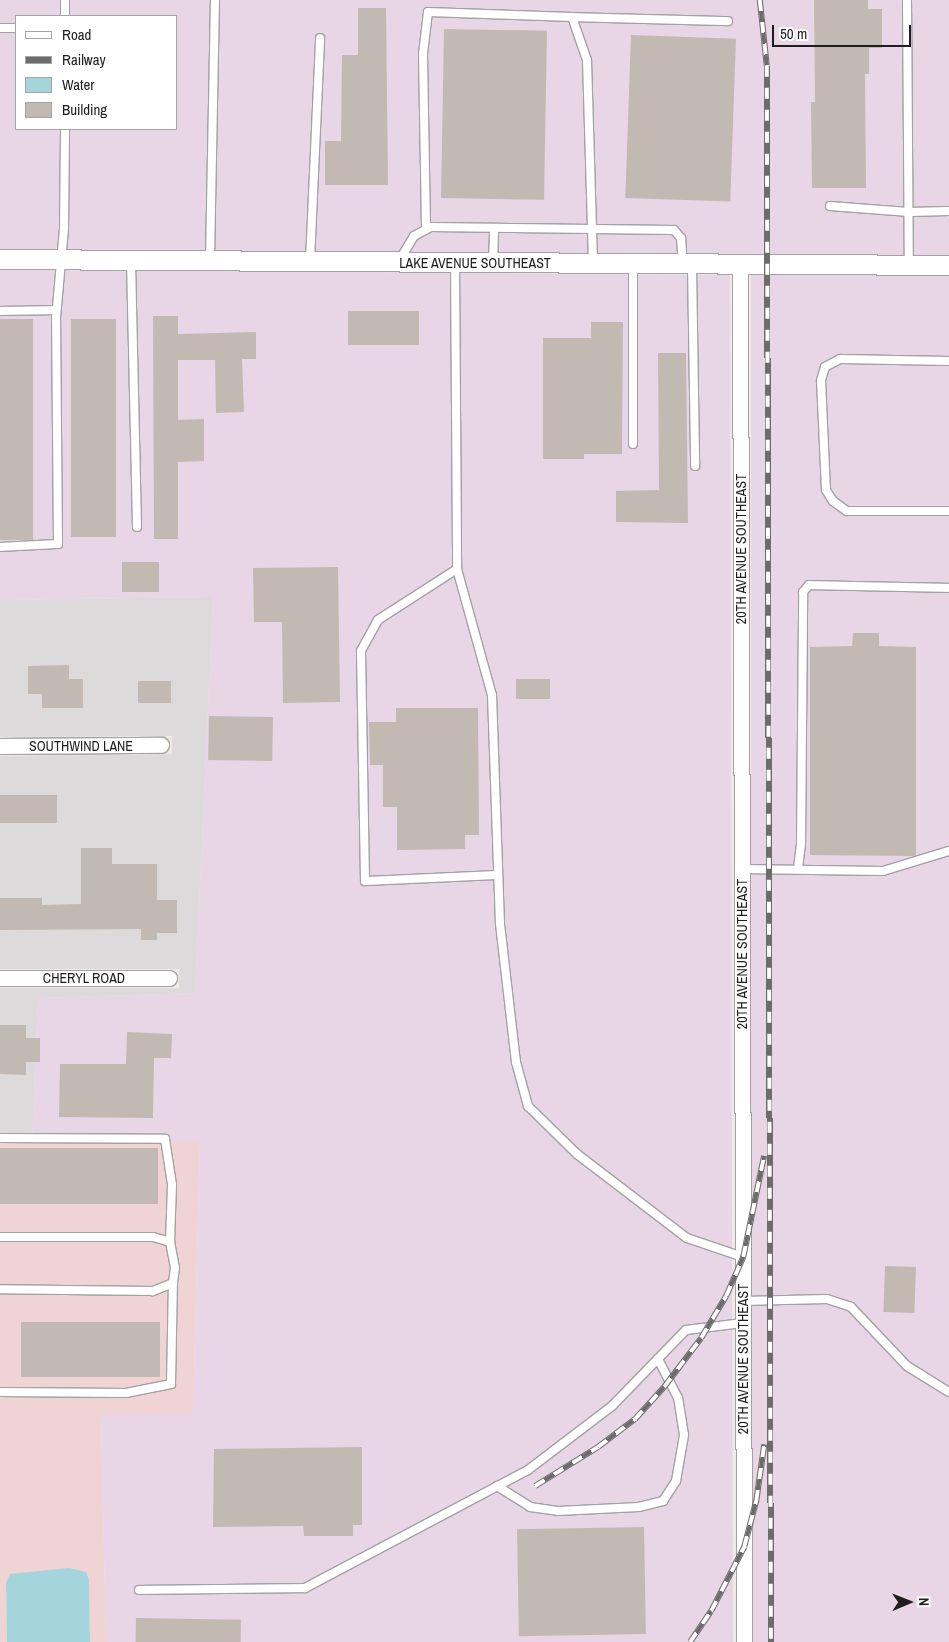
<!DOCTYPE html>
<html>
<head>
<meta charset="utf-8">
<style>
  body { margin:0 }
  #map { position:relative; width:949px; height:1642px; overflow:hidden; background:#efeae3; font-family:"Archivo Narrow",sans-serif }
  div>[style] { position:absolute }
  .residential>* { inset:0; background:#dcdadb }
  .commercial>* { inset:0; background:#f0d3d4 }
  .industrial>* { inset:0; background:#e8d5e6; transform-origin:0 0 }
  .water>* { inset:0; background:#a4d4dc }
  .building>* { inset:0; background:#c3b9b3; transform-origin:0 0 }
  .roads { filter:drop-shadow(1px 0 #a2a2a2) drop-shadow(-1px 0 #a2a2a2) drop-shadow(0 1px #a2a2a2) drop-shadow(0 -1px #a2a2a2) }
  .service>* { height:8px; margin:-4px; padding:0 4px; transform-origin:4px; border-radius:4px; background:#fff }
  .minor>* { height:15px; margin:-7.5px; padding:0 7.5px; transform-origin:7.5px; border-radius:7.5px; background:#fff }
  .tertiary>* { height:19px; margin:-9.5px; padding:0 9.5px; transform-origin:9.5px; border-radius:9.5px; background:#fff }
  .rail>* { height:5.5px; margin-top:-2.75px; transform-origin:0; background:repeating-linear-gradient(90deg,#fff 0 11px,#6c6c6c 0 22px); box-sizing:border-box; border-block:1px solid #6c6c6c }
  span { translate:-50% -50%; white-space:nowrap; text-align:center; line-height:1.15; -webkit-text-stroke:4px #fff; paint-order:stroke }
  .street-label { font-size:14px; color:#1e1e1e }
  .legend { position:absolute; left:15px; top:15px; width:162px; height:115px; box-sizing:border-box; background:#fff; border:1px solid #a5a5a5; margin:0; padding:6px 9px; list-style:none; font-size:15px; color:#1e1e1e }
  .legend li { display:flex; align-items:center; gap:10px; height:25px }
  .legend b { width:25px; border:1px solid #a5a5a5 }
  .north { position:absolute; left:884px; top:1577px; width:50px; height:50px; -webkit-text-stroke:4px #fff; paint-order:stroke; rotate:89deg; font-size:14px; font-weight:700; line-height:20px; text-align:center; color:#1e1e1e }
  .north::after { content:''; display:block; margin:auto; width:18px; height:22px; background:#1e1e1e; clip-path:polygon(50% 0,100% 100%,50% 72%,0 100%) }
  .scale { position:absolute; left:772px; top:25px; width:139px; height:22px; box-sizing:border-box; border:2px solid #1e1e1e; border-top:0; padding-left:6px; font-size:15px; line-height:18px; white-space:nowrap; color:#1e1e1e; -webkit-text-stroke:4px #fff; paint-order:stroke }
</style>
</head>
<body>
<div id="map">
  <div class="residential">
    <div style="clip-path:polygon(213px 597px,195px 993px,38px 998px,32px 1142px,0 1143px,0 988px,179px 988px,179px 969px,0 969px,0 756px,172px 754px,172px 736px,0 737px,0 600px)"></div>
  </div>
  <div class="commercial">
    <div style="clip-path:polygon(200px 1140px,193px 1415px,101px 1415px,106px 1642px,90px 1642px,89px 1580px,24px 1574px,6px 1583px,7px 1642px,0 1642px,0 1143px)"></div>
  </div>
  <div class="industrial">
    <div style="clip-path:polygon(evenodd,0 0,949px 0,949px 256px,0 250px,0 0,16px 16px,176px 16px,176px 129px,16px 129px,16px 16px)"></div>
    <div style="clip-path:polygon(0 269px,730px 275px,733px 1642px,106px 1642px,101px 1415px,193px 1414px,200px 1141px,32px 1142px,38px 998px,195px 993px,213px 597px,0 600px)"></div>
    <div style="left:751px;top:275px;width:198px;height:1367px"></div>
  </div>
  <div class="water">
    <div style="clip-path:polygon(69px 1568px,86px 1572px,89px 1580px,90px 1642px,7px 1642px,6px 1583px,10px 1574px)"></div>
  </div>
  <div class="building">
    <div style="clip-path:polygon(814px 0,868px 0,868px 9px,882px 9px,882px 48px,869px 48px,869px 74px,865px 74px,866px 188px,812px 188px,811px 102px,815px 102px)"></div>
    <div style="clip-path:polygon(358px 8px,386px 8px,388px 185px,325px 185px,325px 141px,341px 141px,342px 55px,358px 55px)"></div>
    <div style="left:444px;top:29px;width:103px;height:169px;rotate:1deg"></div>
    <div style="left:631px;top:35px;width:105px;height:163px;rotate:2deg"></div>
    <div style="left:348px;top:311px;width:71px;height:34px"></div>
    <div style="clip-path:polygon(153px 316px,178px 316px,178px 334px,256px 332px,256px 359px,242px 359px,244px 412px,216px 413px,215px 360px,178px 360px,178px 420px,204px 419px,204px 461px,178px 462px,178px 539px,154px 539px)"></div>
    <div style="left:0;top:319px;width:33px;height:221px"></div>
    <div style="left:71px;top:319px;width:45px;height:218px"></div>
    <div style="clip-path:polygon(591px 322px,623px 322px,622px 454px,584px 454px,584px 459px,543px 459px,543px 338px,591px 338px)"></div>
    <div style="clip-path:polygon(658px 353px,686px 353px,688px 523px,616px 522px,616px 491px,659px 490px)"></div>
    <div style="left:122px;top:562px;width:37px;height:30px"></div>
    <div style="clip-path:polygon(338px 567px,340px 702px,283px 703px,282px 622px,254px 622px,253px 568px)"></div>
    <div style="clip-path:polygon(853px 633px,879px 633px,879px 646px,916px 647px,916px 855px,913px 856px,810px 855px,810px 647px,852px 646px)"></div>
    <div style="clip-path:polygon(69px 665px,69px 679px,83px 679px,83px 708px,42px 708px,42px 694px,28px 694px,28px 666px)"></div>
    <div style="left:516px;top:679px;width:34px;height:20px"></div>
    <div style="left:138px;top:681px;width:33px;height:22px"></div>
    <div style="clip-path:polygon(396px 708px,478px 708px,479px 835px,465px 835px,465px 849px,397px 850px,397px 807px,383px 807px,383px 765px,370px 765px,369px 722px,396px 722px)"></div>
    <div style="left:209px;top:716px;width:64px;height:44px;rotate:1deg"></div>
    <div style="left:57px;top:795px;width:28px;height:57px;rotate:90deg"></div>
    <div style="clip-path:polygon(81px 848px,112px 848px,112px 864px,157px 864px,157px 900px,177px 900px,177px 933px,157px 933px,157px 940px,141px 940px,141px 929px,0 930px,0 898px,42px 898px,42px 905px,81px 904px)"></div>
    <div style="clip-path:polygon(0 1025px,26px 1025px,26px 1038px,40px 1038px,40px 1062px,26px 1062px,26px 1075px,0 1074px)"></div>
    <div style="clip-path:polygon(127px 1032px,172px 1034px,171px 1058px,154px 1058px,153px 1118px,59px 1117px,60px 1064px,126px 1064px)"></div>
    <div style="left:158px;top:1148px;width:56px;height:158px;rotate:90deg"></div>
    <div style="left:885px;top:1266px;width:31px;height:46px;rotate:2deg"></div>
    <div style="left:21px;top:1322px;width:139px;height:55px"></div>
    <div style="clip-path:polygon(362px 1447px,362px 1525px,353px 1525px,353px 1536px,304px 1536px,303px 1526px,213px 1527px,214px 1449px)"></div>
    <div style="left:644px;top:1527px;width:107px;height:127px;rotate:89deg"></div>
    <div style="left:136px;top:1618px;width:105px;height:24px;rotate:1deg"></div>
  </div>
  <div class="roads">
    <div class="service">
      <div style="left:907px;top:0;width:265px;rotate:89.6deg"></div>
      <div style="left:65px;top:16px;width:16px;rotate:-90deg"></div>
      <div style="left:572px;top:17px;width:156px;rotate:1.5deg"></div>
      <div style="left:0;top:28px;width:16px"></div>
      <div style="left:830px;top:206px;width:79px;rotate:4.3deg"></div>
      <div style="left:909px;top:212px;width:40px;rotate:-1.4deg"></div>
      <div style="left:426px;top:227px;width:173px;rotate:-91deg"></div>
      <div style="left:423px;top:54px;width:42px;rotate:-83.2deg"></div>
      <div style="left:428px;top:12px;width:144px;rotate:2deg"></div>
      <div style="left:572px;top:17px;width:46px;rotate:70.8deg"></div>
      <div style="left:587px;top:60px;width:202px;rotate:88.3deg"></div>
      <div style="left:210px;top:259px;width:259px;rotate:-88.9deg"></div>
      <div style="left:131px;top:261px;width:266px;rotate:88.7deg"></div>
      <div style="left:310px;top:261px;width:223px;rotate:-87.4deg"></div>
      <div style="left:399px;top:261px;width:29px;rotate:-59deg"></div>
      <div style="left:414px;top:236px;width:19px;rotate:-28deg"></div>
      <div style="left:431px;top:227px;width:243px;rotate:0.7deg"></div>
      <div style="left:674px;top:230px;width:11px;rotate:49deg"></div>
      <div style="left:681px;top:238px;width:26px;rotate:86deg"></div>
      <div style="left:493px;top:262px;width:33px;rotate:-88deg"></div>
      <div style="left:455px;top:263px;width:306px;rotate:89.6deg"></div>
      <div style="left:457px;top:569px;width:131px;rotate:74.5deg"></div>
      <div style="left:492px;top:695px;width:229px;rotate:88deg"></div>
      <div style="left:500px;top:924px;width:139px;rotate:83.4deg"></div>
      <div style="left:516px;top:1062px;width:46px;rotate:74.7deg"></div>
      <div style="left:528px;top:1106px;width:69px;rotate:44.4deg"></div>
      <div style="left:577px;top:1154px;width:138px;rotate:37.4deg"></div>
      <div style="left:687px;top:1238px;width:59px;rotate:18.7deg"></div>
      <div style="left:633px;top:264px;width:180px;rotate:90deg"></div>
      <div style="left:692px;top:265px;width:201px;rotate:89.1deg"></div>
      <div style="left:0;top:311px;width:56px;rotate:-1deg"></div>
      <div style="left:949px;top:361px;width:109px;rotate:-178.9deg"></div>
      <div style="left:840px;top:359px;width:17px;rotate:152deg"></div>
      <div style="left:825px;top:367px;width:14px;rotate:107deg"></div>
      <div style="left:821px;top:380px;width:110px;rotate:87.4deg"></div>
      <div style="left:826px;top:490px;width:13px;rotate:58deg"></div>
      <div style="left:833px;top:501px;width:17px;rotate:36deg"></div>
      <div style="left:847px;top:511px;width:102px"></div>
      <div style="left:0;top:547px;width:58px;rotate:-3deg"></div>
      <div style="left:58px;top:544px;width:226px;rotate:-90.5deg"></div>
      <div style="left:56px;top:318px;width:90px;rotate:-84.9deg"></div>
      <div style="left:64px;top:228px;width:99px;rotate:-89.4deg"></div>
      <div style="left:457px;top:569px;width:94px;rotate:147.2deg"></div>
      <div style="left:378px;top:620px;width:35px;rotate:119deg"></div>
      <div style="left:361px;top:651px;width:230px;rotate:89deg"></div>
      <div style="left:365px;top:881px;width:133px;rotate:-2.6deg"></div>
      <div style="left:798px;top:868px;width:23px;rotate:-83deg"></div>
      <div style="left:801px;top:845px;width:253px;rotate:-89.5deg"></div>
      <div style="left:803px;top:592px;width:9px;rotate:-49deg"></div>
      <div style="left:809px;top:585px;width:140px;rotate:1.2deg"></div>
      <div style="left:742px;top:869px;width:141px;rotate:0.8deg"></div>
      <div style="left:883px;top:871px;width:69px;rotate:-16.9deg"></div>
      <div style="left:0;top:1138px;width:165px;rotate:0.3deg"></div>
      <div style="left:165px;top:1139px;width:47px;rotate:81.3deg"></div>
      <div style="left:172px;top:1185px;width:57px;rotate:92deg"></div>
      <div style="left:0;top:1237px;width:153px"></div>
      <div style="left:153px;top:1237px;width:18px;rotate:16deg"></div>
      <div style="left:170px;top:1242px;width:26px;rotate:79deg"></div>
      <div style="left:175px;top:1268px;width:15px;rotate:98deg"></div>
      <div style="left:173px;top:1283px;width:22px;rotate:158deg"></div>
      <div style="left:153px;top:1291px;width:153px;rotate:-179.3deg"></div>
      <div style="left:743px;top:1301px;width:84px;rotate:-1.4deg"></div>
      <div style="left:827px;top:1299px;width:25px;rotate:18deg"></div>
      <div style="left:851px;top:1307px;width:81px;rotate:46.5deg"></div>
      <div style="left:907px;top:1366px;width:49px;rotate:31.8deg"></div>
      <div style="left:0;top:1392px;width:126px;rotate:0.5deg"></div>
      <div style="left:126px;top:1393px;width:46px;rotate:-11.3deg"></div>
      <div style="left:171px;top:1384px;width:101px;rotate:-88.9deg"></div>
      <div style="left:497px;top:1486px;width:39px;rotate:32deg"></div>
      <div style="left:530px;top:1507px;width:28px;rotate:8deg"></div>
      <div style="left:558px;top:1511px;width:81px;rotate:-2.8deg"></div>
      <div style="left:639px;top:1507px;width:25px;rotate:-14deg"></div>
      <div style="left:663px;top:1501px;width:24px;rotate:-57deg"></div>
      <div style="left:676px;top:1481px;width:47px;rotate:-80.1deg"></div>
      <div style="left:684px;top:1435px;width:37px;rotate:-99deg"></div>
      <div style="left:678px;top:1398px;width:44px;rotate:-117.1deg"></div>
      <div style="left:139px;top:1590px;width:166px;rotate:-0.7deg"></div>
      <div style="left:305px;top:1588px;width:252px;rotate:-27.9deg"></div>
      <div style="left:528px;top:1470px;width:106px;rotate:-37.3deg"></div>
      <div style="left:612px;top:1406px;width:106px;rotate:-45.8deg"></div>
      <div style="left:686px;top:1330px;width:57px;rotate:-7deg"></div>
    </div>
    <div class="minor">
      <div style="left:740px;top:265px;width:1377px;rotate:89.83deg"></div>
      <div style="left:0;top:746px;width:161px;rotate:-0.4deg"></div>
      <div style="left:0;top:978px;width:169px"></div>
    </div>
    <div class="tertiary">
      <div style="left:0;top:259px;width:949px;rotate:0.36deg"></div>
    </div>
  </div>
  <div class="rail">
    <div style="left:760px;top:0;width:66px;rotate:83.9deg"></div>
    <div style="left:767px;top:66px;width:1576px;rotate:89.85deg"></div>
    <div style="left:535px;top:1486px;width:74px;rotate:-31.8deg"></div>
    <div style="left:598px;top:1447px;width:46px;rotate:-37.1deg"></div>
    <div style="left:635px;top:1419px;width:43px;rotate:-47.8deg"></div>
    <div style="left:664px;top:1387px;width:61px;rotate:-52.9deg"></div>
    <div style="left:701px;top:1338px;width:49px;rotate:-59.2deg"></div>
    <div style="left:726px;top:1296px;width:43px;rotate:-66.4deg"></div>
    <div style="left:743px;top:1257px;width:103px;rotate:-78.3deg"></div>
    <div style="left:690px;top:1642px;width:37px;rotate:-56deg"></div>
    <div style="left:711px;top:1611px;width:72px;rotate:-62.7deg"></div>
    <div style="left:744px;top:1547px;width:48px;rotate:-75.4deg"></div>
    <div style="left:756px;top:1501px;width:57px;rotate:-81.9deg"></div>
  </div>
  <div class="street-label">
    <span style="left:475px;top:263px">LAKE AVENUE SOUTHEAST</span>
    <span style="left:741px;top:549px;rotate:-90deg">20TH AVENUE SOUTHEAST</span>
    <span style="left:81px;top:746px">SOUTHWIND LANE</span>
    <span style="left:742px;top:954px;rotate:-90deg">20TH AVENUE SOUTHEAST</span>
    <span style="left:84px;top:978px">CHERYL ROAD</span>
    <span style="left:743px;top:1359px;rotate:-90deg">20TH AVENUE SOUTHEAST</span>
  </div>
  <ul class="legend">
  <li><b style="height:6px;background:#fff"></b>Road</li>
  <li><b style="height:6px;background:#6c6c6c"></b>Railway</li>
  <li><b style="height:14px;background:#a4d4dc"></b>Water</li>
  <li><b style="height:14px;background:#c3b9b3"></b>Building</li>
  </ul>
  <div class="north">N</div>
  <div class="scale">50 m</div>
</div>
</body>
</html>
